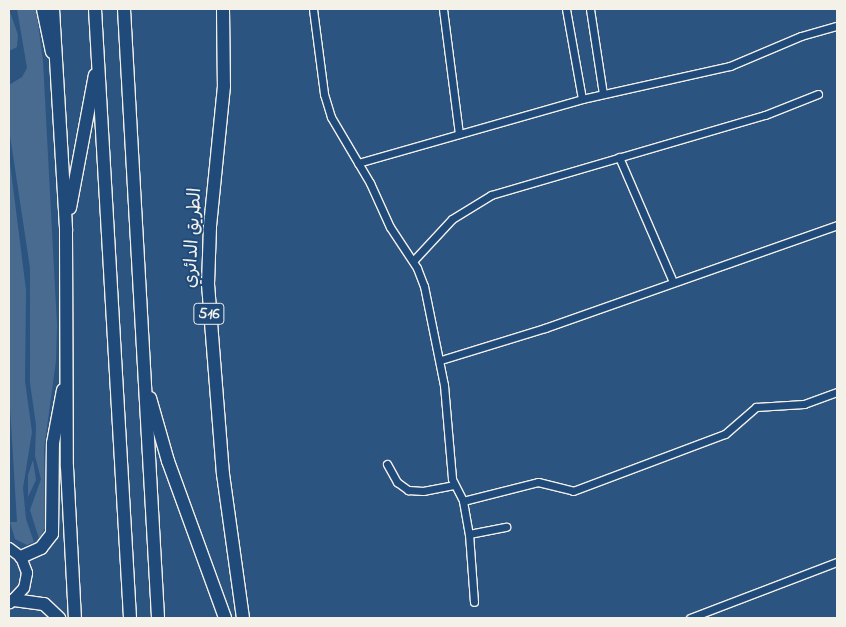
<!DOCTYPE html>
<html>
<head>
<meta charset="utf-8">
<style>
  body { margin:0 }
  #map { position:relative; width:846px; height:627px; overflow:hidden; background:#2c5481; font-family:"Indie Flower","Playpen Sans Arabic",sans-serif }
  div>[style] { position:absolute }
  .green>* { inset:0; background:#496b90 }
  .roads { filter:drop-shadow(1px 0 #f4f1e8) drop-shadow(-1px 0 #f4f1e8) drop-shadow(0 1px #f4f1e8) drop-shadow(0 -1px #f4f1e8) }
  .street>* { height:7px; margin:-3.5px; padding:0 3.5px; transform-origin:3.5px; border-radius:3.5px; background:#1f4a7a }
  .secondary>* { height:10px; margin:-5px; padding:0 5px; transform-origin:5px; border-radius:5px; background:#1f4a7a }
  .highway>* { height:12px; margin:-6px; padding:0 6px; transform-origin:6px; border-radius:6px; background:#1f4a7a }
  span { translate:-50% -50%; white-space:nowrap; text-align:center; line-height:1.15; -webkit-text-stroke:4px #1f4a7a; paint-order:stroke }
  .shield-label span { padding:1px 4px; background:#1f4a7a; border:1px solid; border-radius:4px; -webkit-text-stroke-width:0 }
  .shield-label { font-size:16px; color:#f4f1e8; font-weight:700 }
  .street-label { font-size:18px; color:#f4f1e8 }
  .frame { position:absolute; inset:0; border:10px solid #f4f1e8; pointer-events:none }
</style>
</head>
<body>
<div id="map">
  <div class="green">
    <div style="clip-path:polygon(9px 9px,18px 35px,17px 47px,9px 51px)"></div>
    <div style="clip-path:polygon(17px 9px,36px 9px,43px 61px,57px 325px,56px 361px,44px 449px,45px 528px,39px 539px,30px 510px,41px 479px,35px 456px,36px 425px,30px 383px,30px 268px,9px 129px,9px 85px,22px 77px,27px 68px)"></div>
    <div style="clip-path:polygon(9px 155px,26px 290px,25px 381px,32px 432px,23px 488px,26px 519px,34px 542px,27px 545px,15px 539px,10px 522px,17px 522px,9px 391px)"></div>
    <div style="clip-path:polygon(33px 460px,36px 480px,28px 497px,28px 475px)"></div>
  </div>
  <div class="roads">
    <div class="street">
      <div style="left:313px;top:9px;width:86px;rotate:82.6deg"></div>
      <div style="left:324px;top:94px;width:24px;rotate:73deg"></div>
      <div style="left:331px;top:117px;width:77px;rotate:59.4deg"></div>
      <div style="left:370px;top:183px;width:48px;rotate:65.6deg"></div>
      <div style="left:390px;top:227px;width:49px;rotate:56.6deg"></div>
      <div style="left:417px;top:268px;width:19px;rotate:69deg"></div>
      <div style="left:424px;top:286px;width:101px;rotate:78.6deg"></div>
      <div style="left:444px;top:385px;width:94px;rotate:85.1deg"></div>
      <div style="left:452px;top:479px;width:25px;rotate:63deg"></div>
      <div style="left:463px;top:501px;width:34px;rotate:80deg"></div>
      <div style="left:469px;top:534px;width:68px;rotate:85.8deg"></div>
      <div style="left:443px;top:9px;width:126px;rotate:82.7deg"></div>
      <div style="left:566px;top:9px;width:91px;rotate:79.9deg"></div>
      <div style="left:590px;top:9px;width:86px;rotate:81.3deg"></div>
      <div style="left:619px;top:157px;width:136px;rotate:66.6deg"></div>
      <div style="left:358px;top:163px;width:233px;rotate:-15.9deg"></div>
      <div style="left:582px;top:99px;width:152px;rotate:-12.6deg"></div>
      <div style="left:730px;top:66px;width:77px;rotate:-22.9deg"></div>
      <div style="left:801px;top:36px;width:37px;rotate:-16deg"></div>
      <div style="left:413px;top:261px;width:57px;rotate:-47.1deg"></div>
      <div style="left:452px;top:219px;width:46px;rotate:-31.6deg"></div>
      <div style="left:491px;top:195px;width:285px;rotate:-16.3deg"></div>
      <div style="left:765px;top:115px;width:57px;rotate:-21.6deg"></div>
      <div style="left:441px;top:360px;width:109px;rotate:-17.1deg"></div>
      <div style="left:545px;top:328px;width:310px;rotate:-19.4deg"></div>
      <div style="left:387px;top:464px;width:21px;rotate:61deg"></div>
      <div style="left:397px;top:482px;width:14px;rotate:36deg"></div>
      <div style="left:408px;top:490px;width:15px;rotate:4deg"></div>
      <div style="left:423px;top:491px;width:31px;rotate:-11deg"></div>
      <div style="left:463px;top:501px;width:77px;rotate:-14.2deg"></div>
      <div style="left:538px;top:482px;width:36px;rotate:14deg"></div>
      <div style="left:573px;top:491px;width:162px;rotate:-20.6deg"></div>
      <div style="left:725px;top:434px;width:41px;rotate:-41.1deg"></div>
      <div style="left:756px;top:407px;width:48px;rotate:-3.6deg"></div>
      <div style="left:804px;top:404px;width:35px;rotate:-20deg"></div>
      <div style="left:469px;top:534px;width:38px;rotate:-11deg"></div>
      <div style="left:690px;top:618px;width:157px;rotate:-20.9deg"></div>
    </div>
    <div class="secondary">
      <div style="left:9px;top:548px;width:15px;rotate:37deg"></div>
      <div style="left:21px;top:557px;width:17px;rotate:69deg"></div>
      <div style="left:27px;top:573px;width:15px;rotate:101deg"></div>
      <div style="left:24px;top:588px;width:21px;rotate:133deg"></div>
    </div>
    <div class="highway">
      <div style="left:43px;top:9px;width:44px;rotate:78.2deg"></div>
      <div style="left:53px;top:9px;width:222px;rotate:86.6deg"></div>
      <div style="left:66px;top:231px;width:236px;rotate:89.8deg"></div>
      <div style="left:67px;top:467px;width:151px;rotate:87deg"></div>
      <div style="left:95px;top:9px;width:610px;rotate:86.71deg"></div>
      <div style="left:124px;top:9px;width:610px;rotate:86.8deg"></div>
      <div style="left:223px;top:9px;width:77px;rotate:89.3deg"></div>
      <div style="left:224px;top:86px;width:142px;rotate:95.7deg"></div>
      <div style="left:210px;top:227px;width:57px;rotate:92deg"></div>
      <div style="left:208px;top:284px;width:191px;rotate:85.5deg"></div>
      <div style="left:223px;top:474px;width:145px;rotate:82.1deg"></div>
      <div style="left:70px;top:208px;width:135px;rotate:-79.4deg"></div>
      <div style="left:150px;top:398px;width:66px;rotate:74.1deg"></div>
      <div style="left:168px;top:461px;width:167px;rotate:70deg"></div>
      <div style="left:21px;top:557px;width:22px;rotate:-24deg"></div>
      <div style="left:41px;top:548px;width:18px;rotate:-52deg"></div>
      <div style="left:52px;top:534px;width:91px;rotate:-89.4deg"></div>
      <div style="left:53px;top:443px;width:54px;rotate:-79.3deg"></div>
      <div style="left:14px;top:600px;width:30px;rotate:8deg"></div>
      <div style="left:44px;top:604px;width:21px;rotate:43deg"></div>
    </div>
  </div>
  <div class="shield-label">
    <span style="left:209px;top:314px">516</span>
  </div>
  <div class="street-label">
    <span style="left:194px;top:238px;rotate:-87deg">الطريق الدائري</span>
  </div>
  <div class="frame"></div>
</div>
</body>
</html>
